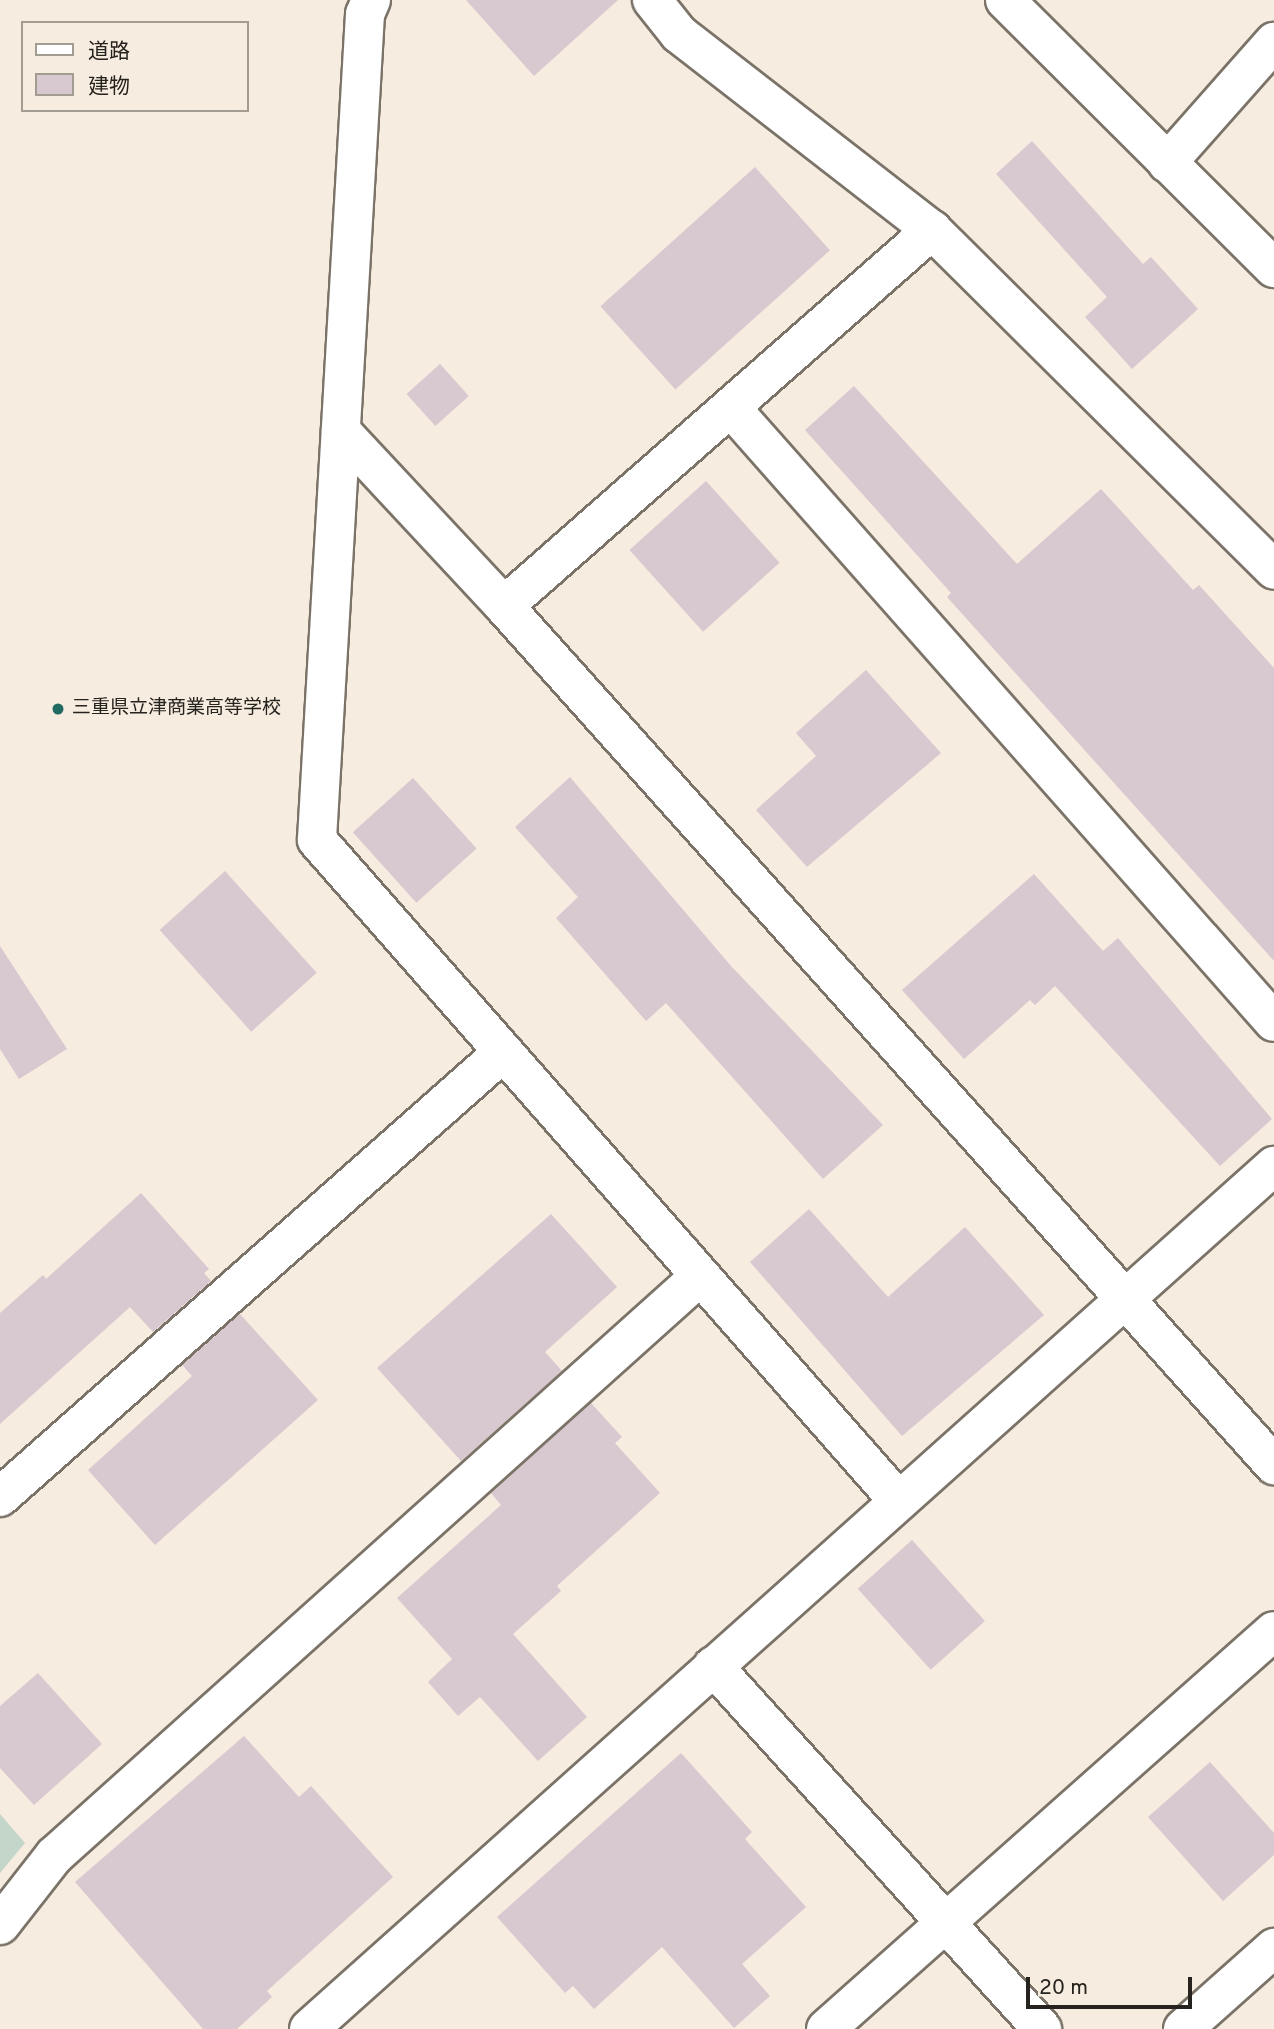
<!DOCTYPE html>
<html>
<head>
<meta charset="utf-8">
<style>
  body { margin:0 }
  #map { position:relative; width:1274px; height:2029px; overflow:hidden; background:#f6ece0; font-family:Overpass,"Noto Sans JP",sans-serif }
  div>[style] { position:absolute }
  .green>* { inset:0; background:#c4d6ca }
  .building>* { inset:0; background:#d8c8cf; transform-origin:0 0 }
  .roads { filter:drop-shadow(2px 0 #7b7368) drop-shadow(-2px 0 #7b7368) drop-shadow(0 2px #7b7368) drop-shadow(0 -2px #7b7368) }
  .minor>* { height:38px; margin:-19px; padding:0 19px; transform-origin:19px; border-radius:19px; background:#fff }
  .tertiary>* { height:38px; margin:-19px; padding:0 19px; transform-origin:19px; border-radius:19px; background:#fff }
  .dots>* { width:19px; height:19px; translate:-50% -50%; box-sizing:border-box; border:4px solid #f6ece0; border-radius:50% }
  span { translate:-50% -50%; white-space:nowrap; text-align:center; line-height:1.15; -webkit-text-stroke:6px #f6ece0; paint-order:stroke }
  .poi-label { font-size:19px; color:#26231e }
  .left { translate:0 -50%; text-align:left }
  .legend { position:absolute; left:21px; top:21px; width:228px; height:91px; box-sizing:border-box; background:#f6ece0; border:2px solid #a39c92; margin:0; padding:9px 12px; list-style:none; font-size:21px; color:#26231e }
  .legend li { display:flex; align-items:center; gap:14px; height:35px }
  .legend b { width:35px; border:2px solid #a39c92 }
  .scale { position:absolute; left:1026px; top:1977px; width:166px; height:32px; box-sizing:border-box; border:4px solid #26231e; border-top:0; padding-left:9px; font-size:21px; line-height:24px; white-space:nowrap; color:#26231e; -webkit-text-stroke:5px #f6ece0; paint-order:stroke }
</style>
</head>
<body>
<div id="map">
  <div class="green">
    <div style="clip-path:polygon(0 1814px,25px 1843px,0 1873px)"></div>
  </div>
  <div class="building">
    <div style="clip-path:polygon(466px 0,618px 0,534px 76px)"></div>
    <div style="clip-path:polygon(1032px 141px,1143px 264px,1151px 257px,1198px 309px,1132px 369px,1085px 317px,1107px 297px,996px 174px)"></div>
    <div style="left:755px;top:167px;width:112px;height:208px;rotate:48deg"></div>
    <div style="left:440px;top:364px;width:43px;height:45px;rotate:48deg"></div>
    <div style="clip-path:polygon(854px 386px,1017px 564px,1101px 489px,1193px 590px,1199px 585px,1274px 668px,1274px 961px,947px 597px,951px 593px,805px 430px)"></div>
    <div style="left:706px;top:481px;width:110px;height:103px;rotate:48deg"></div>
    <div style="clip-path:polygon(866px 670px,941px 753px,807px 867px,756px 810px,816px 756px,796px 733px)"></div>
    <div style="clip-path:polygon(570px 777px,731px 966px,883px 1125px,823px 1179px,666px 1003px,646px 1021px,556px 918px,578px 897px,515px 827px)"></div>
    <div style="left:413px;top:778px;width:95px;height:81px;rotate:48deg"></div>
    <div style="left:225px;top:871px;width:137px;height:88px;rotate:48deg"></div>
    <div style="clip-path:polygon(1034px 874px,1103px 951px,1118px 938px,1272px 1119px,1220px 1166px,1055px 986px,1035px 1005px,1030px 1000px,964px 1059px,902px 990px)"></div>
    <div style="clip-path:polygon(0 946px,67px 1049px,19px 1079px,0 1049px)"></div>
    <div style="clip-path:polygon(141px 1193px,209px 1269px,204px 1273px,211px 1281px,153px 1332px,130px 1307px,0 1424px,0 1313px,43px 1275px,46px 1279px)"></div>
    <div style="clip-path:polygon(809px 1209px,888px 1297px,965px 1227px,1044px 1315px,902px 1436px,750px 1262px)"></div>
    <div style="clip-path:polygon(551px 1214px,617px 1287px,545px 1352px,562px 1371px,461px 1461px,377px 1368px)"></div>
    <div style="clip-path:polygon(240px 1314px,318px 1400px,155px 1545px,88px 1470px,192px 1376px,182px 1365px)"></div>
    <div style="clip-path:polygon(591px 1403px,622px 1437px,615px 1443px,660px 1493px,557px 1586px,561px 1591px,513px 1634px,587px 1717px,538px 1761px,480px 1697px,458px 1716px,428px 1682px,452px 1659px,397px 1598px,501px 1505px,491px 1493px)"></div>
    <div style="left:912px;top:1540px;width:109px;height:73px;rotate:48deg"></div>
    <div style="clip-path:polygon(38px 1673px,102px 1744px,34px 1805px,0 1768px,0 1706px)"></div>
    <div style="clip-path:polygon(244px 1736px,299px 1797px,311px 1786px,393px 1877px,267px 1991px,272px 1997px,237px 2029px,203px 2029px,75px 1882px)"></div>
    <div style="clip-path:polygon(681px 1753px,752px 1832px,745px 1839px,806px 1907px,742px 1964px,770px 1996px,734px 2028px,662px 1947px,594px 2009px,573px 1986px,565px 1993px,497px 1917px)"></div>
    <div style="clip-path:polygon(1210px 1762px,1274px 1833px,1274px 1855px,1223px 1901px,1148px 1817px)"></div>
  </div>
  <div class="roads">
    <div class="minor">
      <div style="left:371px;top:0;width:15px;rotate:113deg"></div>
      <div style="left:365px;top:14px;width:827px;rotate:93.33deg"></div>
      <div style="left:317px;top:840px;width:878px;rotate:48.65deg"></div>
      <div style="left:652px;top:0;width:43px;rotate:51.5deg"></div>
      <div style="left:679px;top:34px;width:320px;rotate:37.8deg"></div>
      <div style="left:932px;top:230px;width:482px;rotate:44.8deg"></div>
      <div style="left:1167px;top:163px;width:162px;rotate:-48.5deg"></div>
      <div style="left:732px;top:409px;width:818px;rotate:48.52deg"></div>
      <div style="left:341px;top:431px;width:239px;rotate:47deg"></div>
      <div style="left:504px;top:606px;width:1154px;rotate:48.13deg"></div>
      <div style="left:504px;top:606px;width:570px;rotate:-41.3deg"></div>
      <div style="left:0;top:1497px;width:669px;rotate:-41.48deg"></div>
      <div style="left:713px;top:1666px;width:490px;rotate:47.8deg"></div>
      <div style="left:0;top:1925px;width:88px;rotate:-52deg"></div>
      <div style="left:54px;top:1856px;width:867px;rotate:-41.91deg"></div>
      <div style="left:309px;top:2029px;width:1295px;rotate:-41.81deg"></div>
      <div style="left:1183px;top:2029px;width:122px;rotate:-41.7deg"></div>
    </div>
    <div class="tertiary">
      <div style="left:1005px;top:0;width:380px;rotate:44.9deg"></div>
      <div style="left:826px;top:2029px;width:599px;rotate:-41.62deg"></div>
    </div>
  </div>
  <div class="dots">
    <div style="left:58px;top:709px;background:#206a62"></div>
  </div>
  <div class="poi-label">
    <span class="left" style="left:72px;top:709px">三重県立津商業高等学校</span>
  </div>
  <ul class="legend">
  <li><b style="height:9px;background:#fff"></b>道路</li>
  <li><b style="height:19px;background:#d8c8cf"></b>建物</li>
  </ul>
  <div class="scale">20 m</div>
</div>
</body>
</html>
